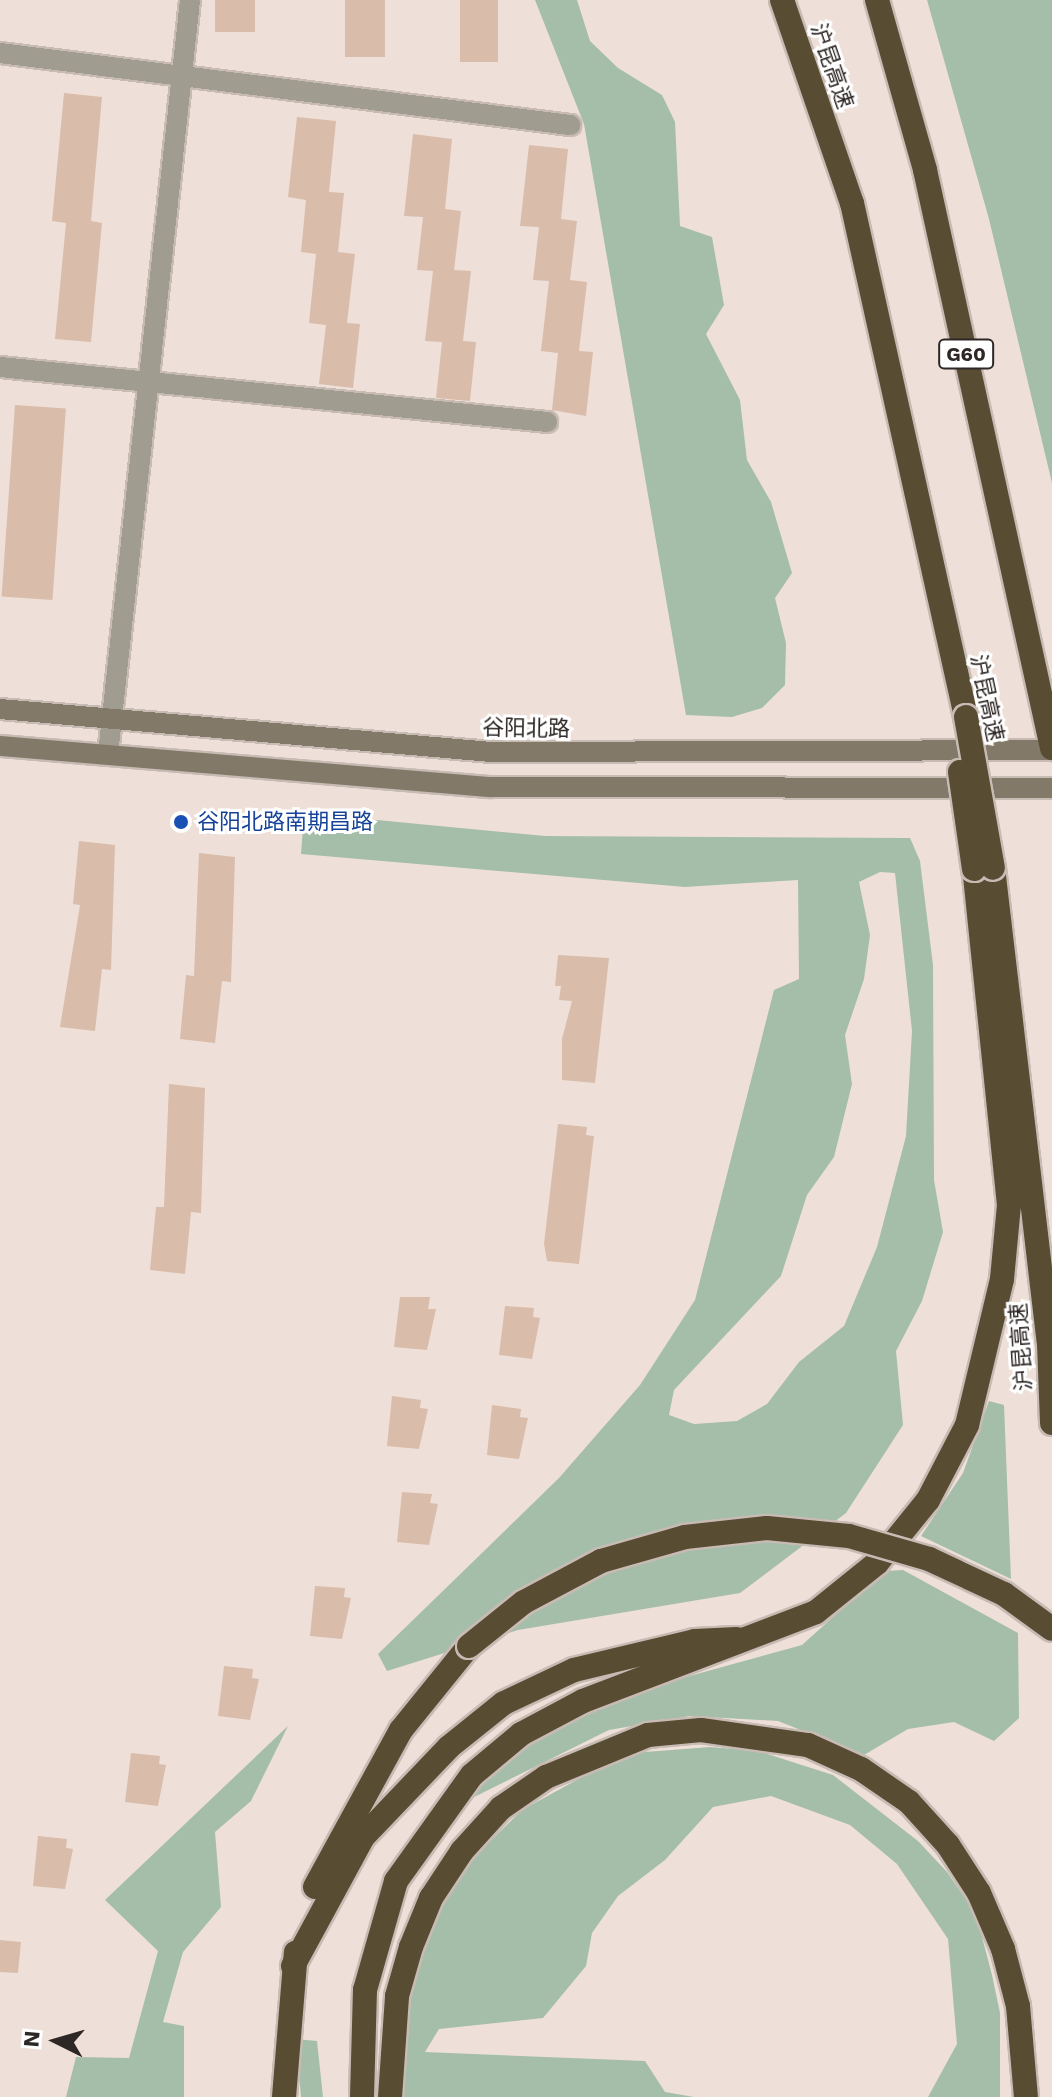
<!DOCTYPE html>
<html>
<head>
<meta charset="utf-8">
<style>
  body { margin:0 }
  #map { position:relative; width:1052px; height:2097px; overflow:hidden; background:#eee0d8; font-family:"Work Sans","Noto Sans SC",sans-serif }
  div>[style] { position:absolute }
  .green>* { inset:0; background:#a5bea9 }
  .building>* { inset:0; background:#d9bcaa; transform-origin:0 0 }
  .roads { filter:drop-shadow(2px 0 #c7bbb4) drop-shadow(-2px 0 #c7bbb4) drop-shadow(0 2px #c7bbb4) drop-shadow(0 -2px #c7bbb4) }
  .street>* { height:20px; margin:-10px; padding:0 10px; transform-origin:10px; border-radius:10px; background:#a19c90 }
  .secondary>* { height:20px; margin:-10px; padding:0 10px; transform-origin:10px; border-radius:10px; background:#827968 }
  .highway>* { height:24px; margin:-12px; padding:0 12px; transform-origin:12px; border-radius:12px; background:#584c33 }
  .bridges { filter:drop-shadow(2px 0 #c7bbb4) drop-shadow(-2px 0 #c7bbb4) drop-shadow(0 2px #c7bbb4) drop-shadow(0 -2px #c7bbb4) }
  .highway-bridge>* { height:24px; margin:-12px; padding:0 12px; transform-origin:12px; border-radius:12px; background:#584c33 }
  .dots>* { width:22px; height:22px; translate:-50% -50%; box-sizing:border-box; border:4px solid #fff; border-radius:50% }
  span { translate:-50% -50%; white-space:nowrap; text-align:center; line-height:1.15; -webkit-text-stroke:6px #fff; paint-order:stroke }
  .shield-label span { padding:2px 6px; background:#fff; border:2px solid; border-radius:6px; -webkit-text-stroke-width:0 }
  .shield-label { font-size:20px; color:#2d2725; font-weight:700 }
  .street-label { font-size:22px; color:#2d2725 }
  .transit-label { font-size:22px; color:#164399 }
  .left { translate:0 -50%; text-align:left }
  .north { position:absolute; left:16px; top:2001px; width:80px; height:80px; -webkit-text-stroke:6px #fff; paint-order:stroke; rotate:275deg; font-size:22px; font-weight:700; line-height:32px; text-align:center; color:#2d2725 }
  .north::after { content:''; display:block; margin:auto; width:28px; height:36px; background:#2d2725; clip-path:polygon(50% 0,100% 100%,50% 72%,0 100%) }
</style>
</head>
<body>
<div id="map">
  <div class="green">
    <div style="clip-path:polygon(535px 0,577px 0,590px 41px,618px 68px,662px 95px,675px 122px,680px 226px,712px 237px,724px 305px,706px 334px,740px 400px,747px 460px,771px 502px,792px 573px,775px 598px,786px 643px,785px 685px,762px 708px,732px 717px,686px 715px,584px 124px)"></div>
    <div style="clip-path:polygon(927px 0,1052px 0,1052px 483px,989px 219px)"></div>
    <div style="clip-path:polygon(evenodd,304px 813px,545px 836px,910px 838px,920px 861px,933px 965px,934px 1180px,943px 1232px,922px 1301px,896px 1351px,903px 1425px,846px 1513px,740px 1593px,518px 1630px,387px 1671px,378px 1654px,559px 1478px,640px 1385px,695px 1300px,774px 990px,799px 979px,798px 880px,685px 887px,301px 854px,304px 813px,880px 872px,895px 873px,912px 1031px,906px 1136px,877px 1247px,844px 1326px,799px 1362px,767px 1404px,737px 1421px,694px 1424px,669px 1415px,674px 1390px,781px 1276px,807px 1195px,834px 1157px,852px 1084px,845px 1035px,864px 979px,870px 935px,859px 882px,880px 872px)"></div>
    <div style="clip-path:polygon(989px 1401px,1004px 1405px,1011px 1579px,921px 1536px,963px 1473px)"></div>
    <div style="clip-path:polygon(903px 1570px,1018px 1633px,1019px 1718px,994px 1741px,954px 1722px,908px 1729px,864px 1755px,778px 1721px,690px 1716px,609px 1730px,462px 1803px,532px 1738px,635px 1691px,802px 1645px,884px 1571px)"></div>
    <div style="clip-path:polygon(288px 1726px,251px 1801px,215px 1832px,221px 1907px,183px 1952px,163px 2022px,184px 2026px,184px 2097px,66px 2097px,76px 2057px,129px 2058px,158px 1951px,105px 1900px)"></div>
    <div style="clip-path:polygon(710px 1747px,758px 1751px,833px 1775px,918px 1841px,947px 1872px,976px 1914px,992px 1975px,1000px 2013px,1000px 2097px,928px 2097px,957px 2044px,948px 1939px,897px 1864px,850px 1825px,771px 1796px,713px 1807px,665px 1860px,618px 1896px,592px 1933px,586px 1966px,543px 2018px,439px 2029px,425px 2052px,645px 2061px,665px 2092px,694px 2097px,399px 2097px,406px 1998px,433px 1910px,460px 1871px,522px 1810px,593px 1771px,632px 1753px)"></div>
    <div style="clip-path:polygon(296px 2039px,317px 2041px,323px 2097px,301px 2097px)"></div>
  </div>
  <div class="building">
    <div style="left:215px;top:0;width:40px;height:32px"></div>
    <div style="left:345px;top:0;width:40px;height:57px"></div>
    <div style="left:460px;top:0;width:38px;height:62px"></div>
    <div style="clip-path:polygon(64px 93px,102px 97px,91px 221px,102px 223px,91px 342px,55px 339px,66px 223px,52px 221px)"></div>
    <div style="clip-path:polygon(297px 117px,336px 121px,329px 192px,344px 193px,338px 252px,355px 254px,347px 323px,360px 324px,353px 388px,319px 384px,326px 325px,309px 323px,316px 254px,301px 252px,306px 200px,288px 197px)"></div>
    <div style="clip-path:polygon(413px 134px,452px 139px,445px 209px,461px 211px,454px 270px,471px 271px,463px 341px,476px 342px,470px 401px,436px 398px,442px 342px,425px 341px,433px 271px,417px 270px,423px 217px,404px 216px)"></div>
    <div style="clip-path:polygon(529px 145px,568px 149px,561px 219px,577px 221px,570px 280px,587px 282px,579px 351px,593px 352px,586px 416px,552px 410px,558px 353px,541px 351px,549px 281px,533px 280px,539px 227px,520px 226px)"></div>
    <div style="left:15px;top:405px;width:51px;height:192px;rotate:4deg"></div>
    <div style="clip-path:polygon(79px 841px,115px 845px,111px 970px,102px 969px,95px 1031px,60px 1027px,80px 905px,73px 904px)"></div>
    <div style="clip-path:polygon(199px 853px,235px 857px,231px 982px,222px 981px,215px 1043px,180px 1039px,186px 975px,194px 976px)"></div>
    <div style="clip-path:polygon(558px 955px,609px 958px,595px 1083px,562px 1080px,562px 1039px,572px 1001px,559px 1000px,561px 986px,555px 986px)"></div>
    <div style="clip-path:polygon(169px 1084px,205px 1088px,201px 1213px,191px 1212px,185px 1274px,150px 1270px,156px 1207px,164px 1207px)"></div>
    <div style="clip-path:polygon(558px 1124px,587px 1127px,586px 1135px,594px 1136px,579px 1264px,547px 1261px,544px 1244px)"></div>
    <div style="clip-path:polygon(400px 1297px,430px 1297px,428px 1309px,436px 1309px,427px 1350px,394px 1347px)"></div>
    <div style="clip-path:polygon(505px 1306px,534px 1308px,533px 1317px,540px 1318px,532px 1359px,499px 1355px)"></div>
    <div style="clip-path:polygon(392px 1396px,421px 1400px,420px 1408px,428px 1409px,419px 1449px,387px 1446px)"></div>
    <div style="clip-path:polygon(492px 1405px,521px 1409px,520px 1417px,528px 1418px,519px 1459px,487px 1455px)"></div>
    <div style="clip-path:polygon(402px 1492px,432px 1494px,430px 1503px,438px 1504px,429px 1545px,397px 1542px)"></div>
    <div style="clip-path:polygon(315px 1586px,345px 1588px,344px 1597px,351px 1598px,342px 1639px,310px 1636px)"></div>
    <div style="clip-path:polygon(224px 1666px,253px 1669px,252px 1678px,259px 1679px,250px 1720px,218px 1716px)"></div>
    <div style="clip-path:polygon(131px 1753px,160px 1756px,159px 1764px,166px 1765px,158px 1806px,125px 1802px)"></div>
    <div style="clip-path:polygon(38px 1836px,67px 1839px,66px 1848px,73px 1849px,65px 1889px,33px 1886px)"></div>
    <div style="clip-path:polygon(0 1940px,21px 1942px,18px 1973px,0 1972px)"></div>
  </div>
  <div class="roads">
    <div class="street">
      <div style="left:0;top:53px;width:575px;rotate:7.2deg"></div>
      <div style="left:0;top:367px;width:550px;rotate:5.74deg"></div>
      <div style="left:108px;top:754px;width:758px;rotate:-83.79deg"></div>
    </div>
    <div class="secondary">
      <div style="left:0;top:709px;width:495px;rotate:5deg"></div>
      <div style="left:493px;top:752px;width:559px;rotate:-0.2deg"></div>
      <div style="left:0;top:746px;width:492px;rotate:4.8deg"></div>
      <div style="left:490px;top:787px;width:562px;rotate:0.1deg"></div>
    </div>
    <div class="highway">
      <div style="left:782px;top:0;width:215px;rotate:71deg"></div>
      <div style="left:852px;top:203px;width:526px;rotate:77.49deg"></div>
      <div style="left:877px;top:0;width:177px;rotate:74.2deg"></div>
      <div style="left:925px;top:170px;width:592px;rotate:77.61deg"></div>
      <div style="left:993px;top:868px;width:479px;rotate:83.3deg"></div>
      <div style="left:1049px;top:1344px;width:79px;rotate:87.8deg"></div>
      <div style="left:315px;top:1887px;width:179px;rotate:-61.3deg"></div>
      <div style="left:401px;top:1730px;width:108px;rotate:-51deg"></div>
      <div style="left:293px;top:1966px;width:147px;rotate:-61.5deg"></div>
      <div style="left:363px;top:1837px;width:124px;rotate:-46.3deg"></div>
      <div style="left:449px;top:1747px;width:70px;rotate:-38.7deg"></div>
      <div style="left:504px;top:1703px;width:77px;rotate:-25.2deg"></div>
      <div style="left:574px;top:1670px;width:124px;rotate:-13.5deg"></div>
      <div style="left:695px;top:1641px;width:42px;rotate:-2.7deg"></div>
      <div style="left:284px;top:2097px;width:145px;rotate:-85.3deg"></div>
      <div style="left:362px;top:2097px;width:107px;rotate:-88.4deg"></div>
      <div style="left:365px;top:1990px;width:113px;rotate:-74.1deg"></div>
      <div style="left:396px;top:1881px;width:130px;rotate:-54.4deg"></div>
      <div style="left:472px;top:1775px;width:64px;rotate:-39.9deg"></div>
      <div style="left:521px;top:1734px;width:70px;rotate:-28deg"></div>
      <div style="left:583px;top:1701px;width:249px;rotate:-20.9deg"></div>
      <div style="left:816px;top:1612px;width:78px;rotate:-38.8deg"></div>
      <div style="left:877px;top:1563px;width:81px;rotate:-51deg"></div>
      <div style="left:928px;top:1500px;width:85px;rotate:-62.5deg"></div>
      <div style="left:967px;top:1425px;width:150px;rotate:-76.5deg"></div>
      <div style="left:1002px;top:1279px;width:74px;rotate:-84.6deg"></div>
      <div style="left:1009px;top:1205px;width:338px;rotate:-95.9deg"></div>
      <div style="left:390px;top:2097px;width:101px;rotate:-86deg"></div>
      <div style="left:397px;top:1996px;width:51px;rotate:-74.1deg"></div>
      <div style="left:411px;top:1947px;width:53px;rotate:-67.8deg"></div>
      <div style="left:431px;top:1898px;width:56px;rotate:-56.6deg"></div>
      <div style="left:462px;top:1851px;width:58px;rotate:-47.8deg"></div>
      <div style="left:501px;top:1808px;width:55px;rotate:-34.6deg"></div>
      <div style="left:546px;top:1777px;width:110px;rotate:-22.4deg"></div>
      <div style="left:648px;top:1735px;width:53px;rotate:-5.4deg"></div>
      <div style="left:701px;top:1730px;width:108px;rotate:8deg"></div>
      <div style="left:808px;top:1745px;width:58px;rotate:24.4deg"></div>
      <div style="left:861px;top:1769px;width:58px;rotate:34.5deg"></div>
      <div style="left:909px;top:1802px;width:58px;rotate:47.8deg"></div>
      <div style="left:948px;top:1845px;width:57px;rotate:57.1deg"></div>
      <div style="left:979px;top:1893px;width:61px;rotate:66.8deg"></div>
      <div style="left:1003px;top:1949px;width:59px;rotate:75.3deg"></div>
      <div style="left:1018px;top:2006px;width:91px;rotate:85deg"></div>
    </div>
  </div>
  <div class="bridges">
    <div class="highway-bridge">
      <div style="left:966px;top:717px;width:153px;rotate:79.9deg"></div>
      <div style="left:960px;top:772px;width:98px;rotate:81.8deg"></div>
      <div style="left:469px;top:1646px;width:70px;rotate:-38.7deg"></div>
      <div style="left:524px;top:1602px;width:87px;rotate:-28deg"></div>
      <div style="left:601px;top:1561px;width:87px;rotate:-15.9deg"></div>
      <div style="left:685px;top:1537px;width:82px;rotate:-6.3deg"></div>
      <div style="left:767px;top:1528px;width:82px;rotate:5.6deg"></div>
      <div style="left:849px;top:1536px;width:83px;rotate:16deg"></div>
      <div style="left:929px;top:1559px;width:83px;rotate:25deg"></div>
      <div style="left:1004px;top:1594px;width:59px;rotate:36.1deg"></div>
    </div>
  </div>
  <div class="dots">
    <div style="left:181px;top:822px;background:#1a4fb4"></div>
  </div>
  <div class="shield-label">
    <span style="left:966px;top:354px">G60</span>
  </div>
  <div class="street-label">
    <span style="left:832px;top:66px;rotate:71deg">沪昆高速</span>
    <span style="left:987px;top:698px;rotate:78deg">沪昆高速</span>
    <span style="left:526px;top:728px;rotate:1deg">谷阳北路</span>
    <span style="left:1021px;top:1347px;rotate:-94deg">沪昆高速</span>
  </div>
  <div class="transit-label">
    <span class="left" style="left:197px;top:822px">谷阳北路南期昌路</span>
  </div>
  <div class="north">N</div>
</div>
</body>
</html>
